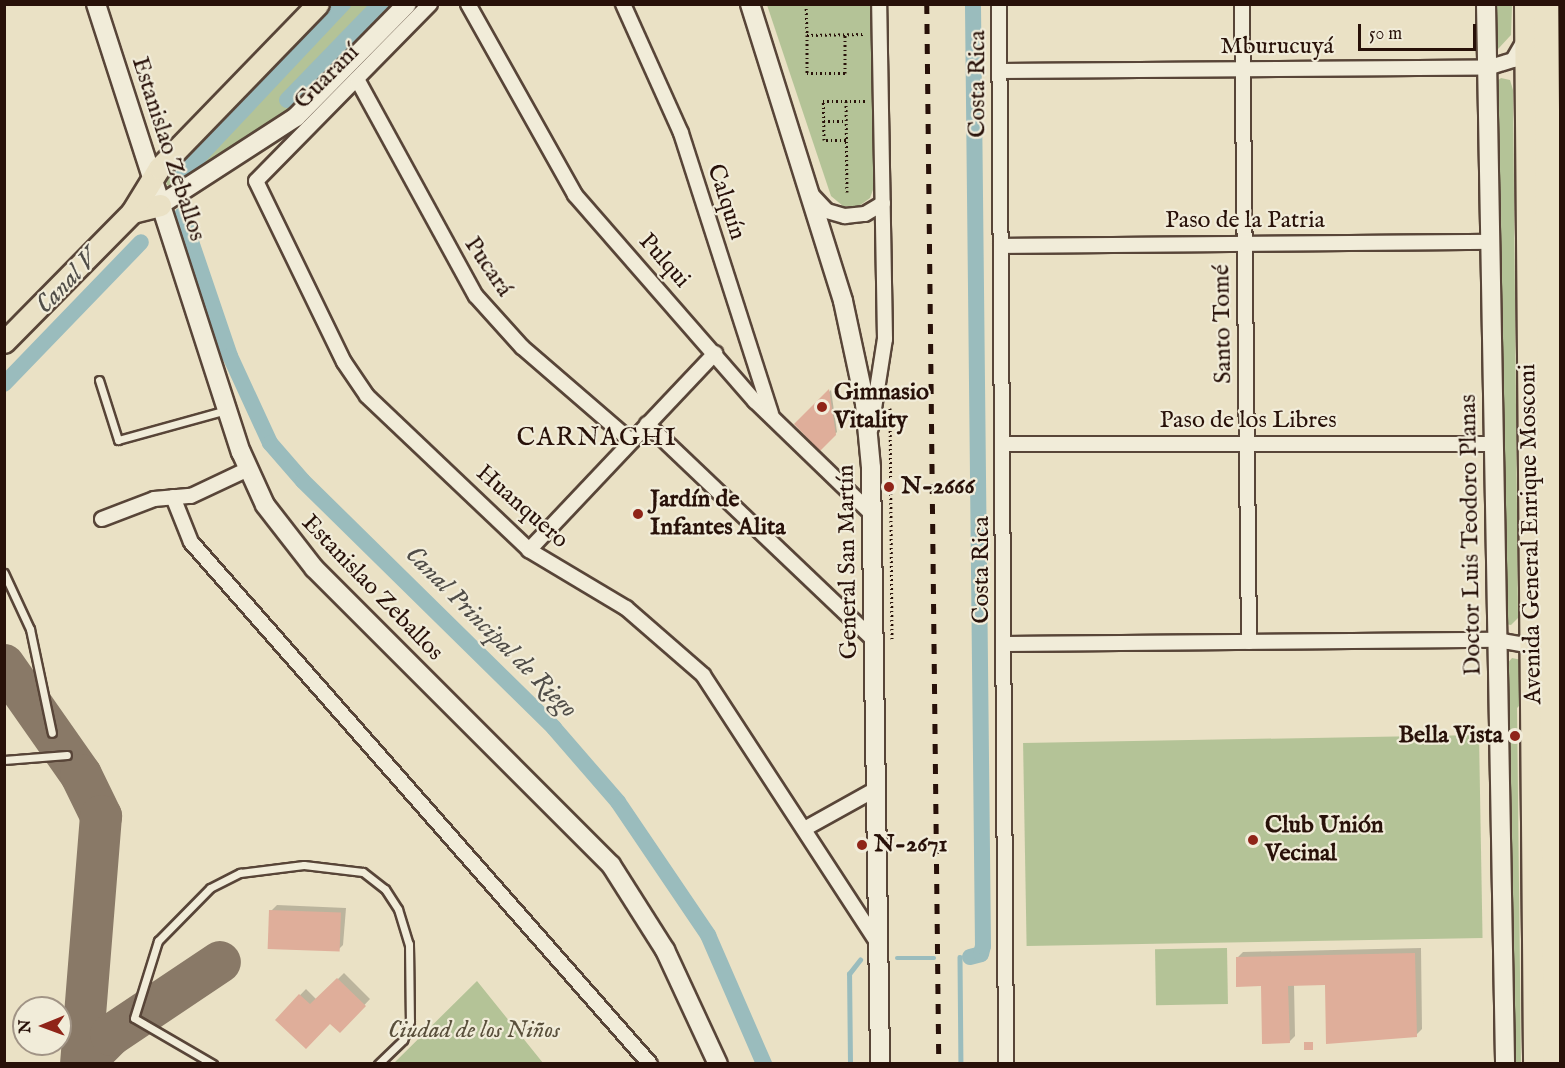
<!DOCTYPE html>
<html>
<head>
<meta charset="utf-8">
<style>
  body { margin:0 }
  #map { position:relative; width:1565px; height:1068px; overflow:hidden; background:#eae1c5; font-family:"IM FELL English",serif }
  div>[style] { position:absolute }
  .green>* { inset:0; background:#b4c397; transform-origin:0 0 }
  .shadow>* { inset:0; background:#0003 }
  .stream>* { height:4.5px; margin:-2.25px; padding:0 2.25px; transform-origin:2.25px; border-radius:2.25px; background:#9abcbd }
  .canal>* { height:16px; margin:-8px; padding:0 8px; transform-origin:8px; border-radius:8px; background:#9abcbd }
  .taxiway>* { height:42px; margin:-21px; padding:0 21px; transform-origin:21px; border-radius:21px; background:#897967 }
  .building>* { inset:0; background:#dfae9a; transform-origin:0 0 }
  .path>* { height:3px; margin-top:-1.5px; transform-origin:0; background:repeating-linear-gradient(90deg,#281109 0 1.5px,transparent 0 4.5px) }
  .roads { filter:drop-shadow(2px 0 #584538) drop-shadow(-2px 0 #584538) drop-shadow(0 2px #584538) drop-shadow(0 -2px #584538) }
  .lane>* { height:7px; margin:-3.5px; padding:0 3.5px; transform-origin:3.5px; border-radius:3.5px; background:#f1ecd9 }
  .street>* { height:14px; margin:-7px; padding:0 7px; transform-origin:7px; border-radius:7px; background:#f1ecd9 }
  .secondary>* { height:18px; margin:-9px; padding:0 9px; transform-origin:9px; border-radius:9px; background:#f1ecd9 }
  .primary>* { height:21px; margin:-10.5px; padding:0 10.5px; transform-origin:10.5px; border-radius:10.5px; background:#eae1c5 }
  .highway>* { height:24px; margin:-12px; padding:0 12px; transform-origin:12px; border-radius:12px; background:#eae1c5 }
  .rail>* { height:4.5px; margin-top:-2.25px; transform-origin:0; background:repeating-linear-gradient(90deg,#281109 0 10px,transparent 0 20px) }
  .dots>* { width:16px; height:16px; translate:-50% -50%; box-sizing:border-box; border:3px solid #f1ecd9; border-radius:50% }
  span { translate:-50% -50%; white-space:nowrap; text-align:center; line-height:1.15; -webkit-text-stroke:4.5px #f1ecd9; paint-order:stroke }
  .street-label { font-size:24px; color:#281109 }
  .poi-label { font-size:24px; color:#281109; font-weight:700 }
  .left { translate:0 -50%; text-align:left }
  .right { translate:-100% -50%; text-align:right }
  .park-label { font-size:24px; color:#594f3b; font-style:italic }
  .water-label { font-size:26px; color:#504d48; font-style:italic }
  .neighbourhood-label { font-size:26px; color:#281109; letter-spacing:1.5px }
  .frame { position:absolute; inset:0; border:6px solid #281109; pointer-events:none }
  .north { position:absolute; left:12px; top:996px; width:60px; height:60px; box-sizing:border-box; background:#f1ecd9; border:2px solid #a19486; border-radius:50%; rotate:269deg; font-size:16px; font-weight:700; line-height:24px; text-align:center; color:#281109 }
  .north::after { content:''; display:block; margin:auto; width:21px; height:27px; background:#8f2418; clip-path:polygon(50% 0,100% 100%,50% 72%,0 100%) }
  .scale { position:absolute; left:1358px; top:24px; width:118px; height:27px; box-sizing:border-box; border:3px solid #281109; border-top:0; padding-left:8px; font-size:18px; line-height:21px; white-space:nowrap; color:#281109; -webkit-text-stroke:4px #f1ecd9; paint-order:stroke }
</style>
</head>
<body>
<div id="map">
  <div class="green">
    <div style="clip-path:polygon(329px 5px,395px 5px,292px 109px,174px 187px,167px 185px,165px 173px)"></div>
    <div style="clip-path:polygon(767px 5px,872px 5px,875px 184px,870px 198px,859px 206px,843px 206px,831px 196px)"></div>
    <div style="clip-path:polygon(1493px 5px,1512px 5px,1511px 35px,1498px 49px)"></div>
    <div style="clip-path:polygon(1501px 78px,1510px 80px,1513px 90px,1518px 618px,1511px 625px,1505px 624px,1496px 82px)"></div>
    <div style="clip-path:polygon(1512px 658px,1522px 660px,1525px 700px,1517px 708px,1521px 1064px,1511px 1063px,1506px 665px)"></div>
    <div style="left:1479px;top:735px;width:203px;height:456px;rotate:89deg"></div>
    <div style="left:1227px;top:948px;width:56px;height:72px;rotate:89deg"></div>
    <div style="clip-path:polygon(477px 981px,543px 1063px,393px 1063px,394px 1063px)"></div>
  </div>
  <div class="shadow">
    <div style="clip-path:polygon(831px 390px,837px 432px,820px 449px,796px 424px)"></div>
    <div style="clip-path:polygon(277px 905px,346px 908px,343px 945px,337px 951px,271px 911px)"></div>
    <div style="clip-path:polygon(1421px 948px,1422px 1029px,1416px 1035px,1327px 984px,1294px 985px,1295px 1036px,1289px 1042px,1262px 985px,1237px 958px,1243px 952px)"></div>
    <div style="clip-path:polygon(344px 973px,370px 999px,340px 1031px,330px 1022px,277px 1019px,306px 989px,317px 1000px)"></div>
  </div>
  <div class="stream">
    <div style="left:189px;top:217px;width:20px;rotate:84deg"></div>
    <div style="left:960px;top:957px;width:107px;rotate:89.5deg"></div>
    <div style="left:897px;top:958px;width:37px"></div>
    <div style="left:850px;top:1064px;width:90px;rotate:-90.6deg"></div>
    <div style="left:849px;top:974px;width:18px;rotate:-52deg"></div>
  </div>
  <div class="canal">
    <div style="left:287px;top:100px;width:134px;rotate:-45.9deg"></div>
    <div style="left:178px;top:179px;width:241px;rotate:-46.7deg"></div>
    <div style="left:182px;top:215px;width:149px;rotate:71.2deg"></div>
    <div style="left:230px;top:356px;width:96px;rotate:65.3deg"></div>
    <div style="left:270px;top:443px;width:50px;rotate:49deg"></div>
    <div style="left:303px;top:481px;width:352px;rotate:44.5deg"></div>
    <div style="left:554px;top:728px;width:98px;rotate:49.1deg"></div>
    <div style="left:618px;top:802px;width:161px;rotate:55.9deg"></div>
    <div style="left:708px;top:935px;width:141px;rotate:66.5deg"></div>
    <div style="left:4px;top:384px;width:197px;rotate:-46deg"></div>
    <div style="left:970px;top:957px;width:11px;rotate:-15deg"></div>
    <div style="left:981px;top:954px;width:8px;rotate:-76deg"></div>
    <div style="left:983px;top:946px;width:942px;rotate:-90.61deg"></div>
  </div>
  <div class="taxiway">
    <div style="left:4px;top:665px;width:134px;rotate:55deg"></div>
    <div style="left:81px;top:775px;width:46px;rotate:64deg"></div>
    <div style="left:101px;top:816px;width:249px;rotate:94.6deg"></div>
    <div style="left:82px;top:1064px;width:41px;rotate:-45deg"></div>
    <div style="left:111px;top:1035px;width:131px;rotate:-33.8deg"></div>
  </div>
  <div class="building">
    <div style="clip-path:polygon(829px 389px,836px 435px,820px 451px,794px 424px)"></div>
    <div style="left:269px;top:910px;width:72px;height:39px;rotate:2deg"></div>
    <div style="clip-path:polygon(1415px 953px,1417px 1037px,1326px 1044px,1325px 985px,1288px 986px,1290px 1043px,1262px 1044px,1261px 986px,1236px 987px,1236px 957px)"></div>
    <div style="clip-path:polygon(337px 978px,366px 1006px,340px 1033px,330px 1024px,306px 1049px,275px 1020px,299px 994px,310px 1004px)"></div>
    <div style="left:1304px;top:1042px;width:9px;height:8px"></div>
  </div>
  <div class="path">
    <div style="left:806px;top:4px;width:31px;rotate:88deg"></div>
    <div style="left:807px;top:35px;width:58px;rotate:-1deg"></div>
    <div style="left:807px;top:35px;width:38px;rotate:90deg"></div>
    <div style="left:807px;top:73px;width:38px"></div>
    <div style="left:845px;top:73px;width:39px;rotate:-90deg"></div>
    <div style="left:846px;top:101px;width:91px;rotate:89.4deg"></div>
    <div style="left:824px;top:121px;width:22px"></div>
    <div style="left:846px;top:140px;width:22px;rotate:180deg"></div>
    <div style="left:824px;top:140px;width:39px;rotate:-91deg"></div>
    <div style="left:823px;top:101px;width:44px"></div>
    <div style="left:890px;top:408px;width:231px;rotate:89.5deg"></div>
  </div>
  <div class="roads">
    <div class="lane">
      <div style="left:99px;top:380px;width:63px;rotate:72.4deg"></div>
      <div style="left:118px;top:440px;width:113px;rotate:-15.4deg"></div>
      <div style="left:4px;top:573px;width:62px;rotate:65.1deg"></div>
      <div style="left:30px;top:629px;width:106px;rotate:78.1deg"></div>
      <div style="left:4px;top:760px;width:63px;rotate:-4.5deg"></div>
      <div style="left:213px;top:1064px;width:91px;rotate:-149.8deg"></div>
      <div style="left:134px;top:1018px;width:81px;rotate:-72.7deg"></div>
      <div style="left:158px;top:941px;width:74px;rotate:-45.5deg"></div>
      <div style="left:210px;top:888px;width:34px;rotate:-27deg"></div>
      <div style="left:240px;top:873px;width:64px;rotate:-7.1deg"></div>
      <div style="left:304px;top:865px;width:59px;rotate:6.8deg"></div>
      <div style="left:363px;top:872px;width:28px;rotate:38deg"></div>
      <div style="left:385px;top:889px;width:24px;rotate:57deg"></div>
      <div style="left:398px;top:909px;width:37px;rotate:73deg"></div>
      <div style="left:409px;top:944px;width:77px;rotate:89.3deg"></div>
      <div style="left:410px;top:1021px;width:20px;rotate:110deg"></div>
      <div style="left:403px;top:1040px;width:35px;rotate:136deg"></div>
    </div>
    <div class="street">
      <div style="left:430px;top:4px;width:248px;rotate:134.5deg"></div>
      <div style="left:256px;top:181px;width:201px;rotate:64.1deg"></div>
      <div style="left:344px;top:362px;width:41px;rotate:55.9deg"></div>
      <div style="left:367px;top:396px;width:224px;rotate:43.5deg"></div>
      <div style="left:529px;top:550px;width:113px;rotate:30.9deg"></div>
      <div style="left:626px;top:608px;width:102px;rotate:41deg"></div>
      <div style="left:703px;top:675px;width:320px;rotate:56.9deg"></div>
      <div style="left:468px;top:4px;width:219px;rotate:60.7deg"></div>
      <div style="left:575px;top:195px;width:274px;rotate:48.9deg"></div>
      <div style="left:755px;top:401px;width:163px;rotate:44deg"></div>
      <div style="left:623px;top:4px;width:141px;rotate:65.8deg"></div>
      <div style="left:681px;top:133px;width:295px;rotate:72.2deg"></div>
      <div style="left:999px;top:4px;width:1060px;rotate:89.62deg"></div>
      <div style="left:1242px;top:4px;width:638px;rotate:89.37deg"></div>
      <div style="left:1000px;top:71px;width:487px;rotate:-0.4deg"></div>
      <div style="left:1487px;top:68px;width:27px;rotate:-17deg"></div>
      <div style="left:1513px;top:60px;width:20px;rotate:-60deg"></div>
      <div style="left:357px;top:79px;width:247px;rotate:61.3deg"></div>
      <div style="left:476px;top:296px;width:69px;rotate:48deg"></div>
      <div style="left:522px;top:347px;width:144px;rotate:40.8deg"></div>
      <div style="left:812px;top:195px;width:22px;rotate:47deg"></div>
      <div style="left:827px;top:211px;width:19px;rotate:16deg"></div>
      <div style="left:845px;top:216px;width:20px;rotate:-6deg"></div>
      <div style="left:865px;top:214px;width:21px;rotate:-31deg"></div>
      <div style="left:1001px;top:246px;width:489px;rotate:-0.5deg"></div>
      <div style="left:647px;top:424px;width:313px;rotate:43.6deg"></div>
      <div style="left:871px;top:428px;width:90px;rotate:-81.1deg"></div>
      <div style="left:885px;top:339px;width:335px;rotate:-91deg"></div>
      <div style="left:1003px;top:444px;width:490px"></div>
      <div style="left:173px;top:497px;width:48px;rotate:68.2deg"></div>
      <div style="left:191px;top:542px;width:695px;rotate:48.67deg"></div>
      <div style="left:102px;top:519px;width:56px;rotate:-21deg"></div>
      <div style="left:154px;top:499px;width:37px;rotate:-5deg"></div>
      <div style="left:191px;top:496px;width:63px;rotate:-25.3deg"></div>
      <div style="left:529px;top:550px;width:271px;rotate:-46.6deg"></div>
      <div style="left:1005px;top:644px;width:492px;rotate:-0.5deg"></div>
      <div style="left:1497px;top:640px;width:40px;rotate:10deg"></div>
      <div style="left:806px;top:828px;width:80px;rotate:-29.1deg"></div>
    </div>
    <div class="secondary">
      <div style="left:96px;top:4px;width:471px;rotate:72.1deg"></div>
      <div style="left:241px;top:452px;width:58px;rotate:65.6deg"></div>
      <div style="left:265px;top:505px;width:80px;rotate:52.1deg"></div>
      <div style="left:314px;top:568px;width:420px;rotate:45deg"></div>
      <div style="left:611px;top:865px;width:101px;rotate:57.6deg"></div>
      <div style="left:665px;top:950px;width:126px;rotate:65.1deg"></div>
      <div style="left:750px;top:4px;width:311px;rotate:72.6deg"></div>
      <div style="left:843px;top:301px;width:105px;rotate:77.9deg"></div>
      <div style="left:865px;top:404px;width:64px;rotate:84.6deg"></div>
      <div style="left:871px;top:468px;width:596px;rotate:89.13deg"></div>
      <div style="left:1486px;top:4px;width:1060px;rotate:88.97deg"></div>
      <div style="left:160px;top:205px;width:162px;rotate:-32.9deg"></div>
      <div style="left:296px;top:117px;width:158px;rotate:-45.5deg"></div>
    </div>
    <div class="primary">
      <div style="left:132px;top:212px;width:29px;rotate:-14deg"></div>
      <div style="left:4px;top:342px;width:182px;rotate:-45.4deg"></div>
      <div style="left:132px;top:212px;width:52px;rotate:-58.5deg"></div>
      <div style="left:159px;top:168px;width:228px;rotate:-45.9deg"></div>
    </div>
    <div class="highway">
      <div style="left:1527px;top:4px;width:1060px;rotate:89.51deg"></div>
      <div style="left:1546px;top:4px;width:1060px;rotate:89.46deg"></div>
    </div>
  </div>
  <div class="rail">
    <div style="left:927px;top:4px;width:1060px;rotate:89.35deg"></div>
  </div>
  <div class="dots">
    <div style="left:822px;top:407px;background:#8f2418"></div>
    <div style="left:889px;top:487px;background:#8f2418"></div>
    <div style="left:638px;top:514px;background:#8f2418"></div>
    <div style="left:1515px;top:736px;background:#8f2418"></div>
    <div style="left:1253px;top:840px;background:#8f2418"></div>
    <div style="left:862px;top:845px;background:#8f2418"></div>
  </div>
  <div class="street-label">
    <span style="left:1277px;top:47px">Mburucuyá</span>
    <span style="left:327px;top:77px;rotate:-45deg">Guaraní</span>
    <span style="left:978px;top:84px;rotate:-90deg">Costa Rica</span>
    <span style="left:168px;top:149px;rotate:72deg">Estanislao Zeballos</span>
    <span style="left:726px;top:202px;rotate:72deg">Calquín</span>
    <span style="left:1245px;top:221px">Paso de la Patria</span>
    <span style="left:664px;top:261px;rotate:48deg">Pulqui</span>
    <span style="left:488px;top:267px;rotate:56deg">Pucará</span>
    <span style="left:1223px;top:324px;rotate:-91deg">Santo Tomé</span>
    <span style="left:1248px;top:421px">Paso de los Libres</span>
    <span style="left:522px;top:507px;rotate:41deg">Huanquero</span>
    <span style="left:1531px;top:534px;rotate:-91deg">Avenida General Enrique Mosconi</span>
    <span style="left:1471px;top:535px;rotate:-91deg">Doctor Luis Teodoro Planas</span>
    <span style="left:848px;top:562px;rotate:-91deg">General San Martín</span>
    <span style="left:982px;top:570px;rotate:-90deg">Costa Rica</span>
    <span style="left:372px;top:588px;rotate:46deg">Estanislao Zeballos</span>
  </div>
  <div class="poi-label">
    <span class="left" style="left:834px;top:407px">Gimnasio<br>Vitality</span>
    <span class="left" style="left:901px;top:487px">N-2666</span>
    <span class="left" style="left:650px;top:514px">Jardín de<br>Infantes Alita</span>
    <span class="right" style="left:1503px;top:736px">Bella Vista</span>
    <span class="left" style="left:1265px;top:840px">Club Unión<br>Vecinal</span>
    <span class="left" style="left:874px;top:845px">N-2671</span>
  </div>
  <div class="park-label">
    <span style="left:474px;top:1031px">Ciudad de los Niños</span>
  </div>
  <div class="water-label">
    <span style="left:67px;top:282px;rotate:-46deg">Canal V</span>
    <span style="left:491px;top:632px;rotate:45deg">Canal Principal de Riego</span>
  </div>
  <div class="neighbourhood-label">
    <span style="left:597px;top:438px">CARNAGHI</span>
  </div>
  <div class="frame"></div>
  <div class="north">N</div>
  <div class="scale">50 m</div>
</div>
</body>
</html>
